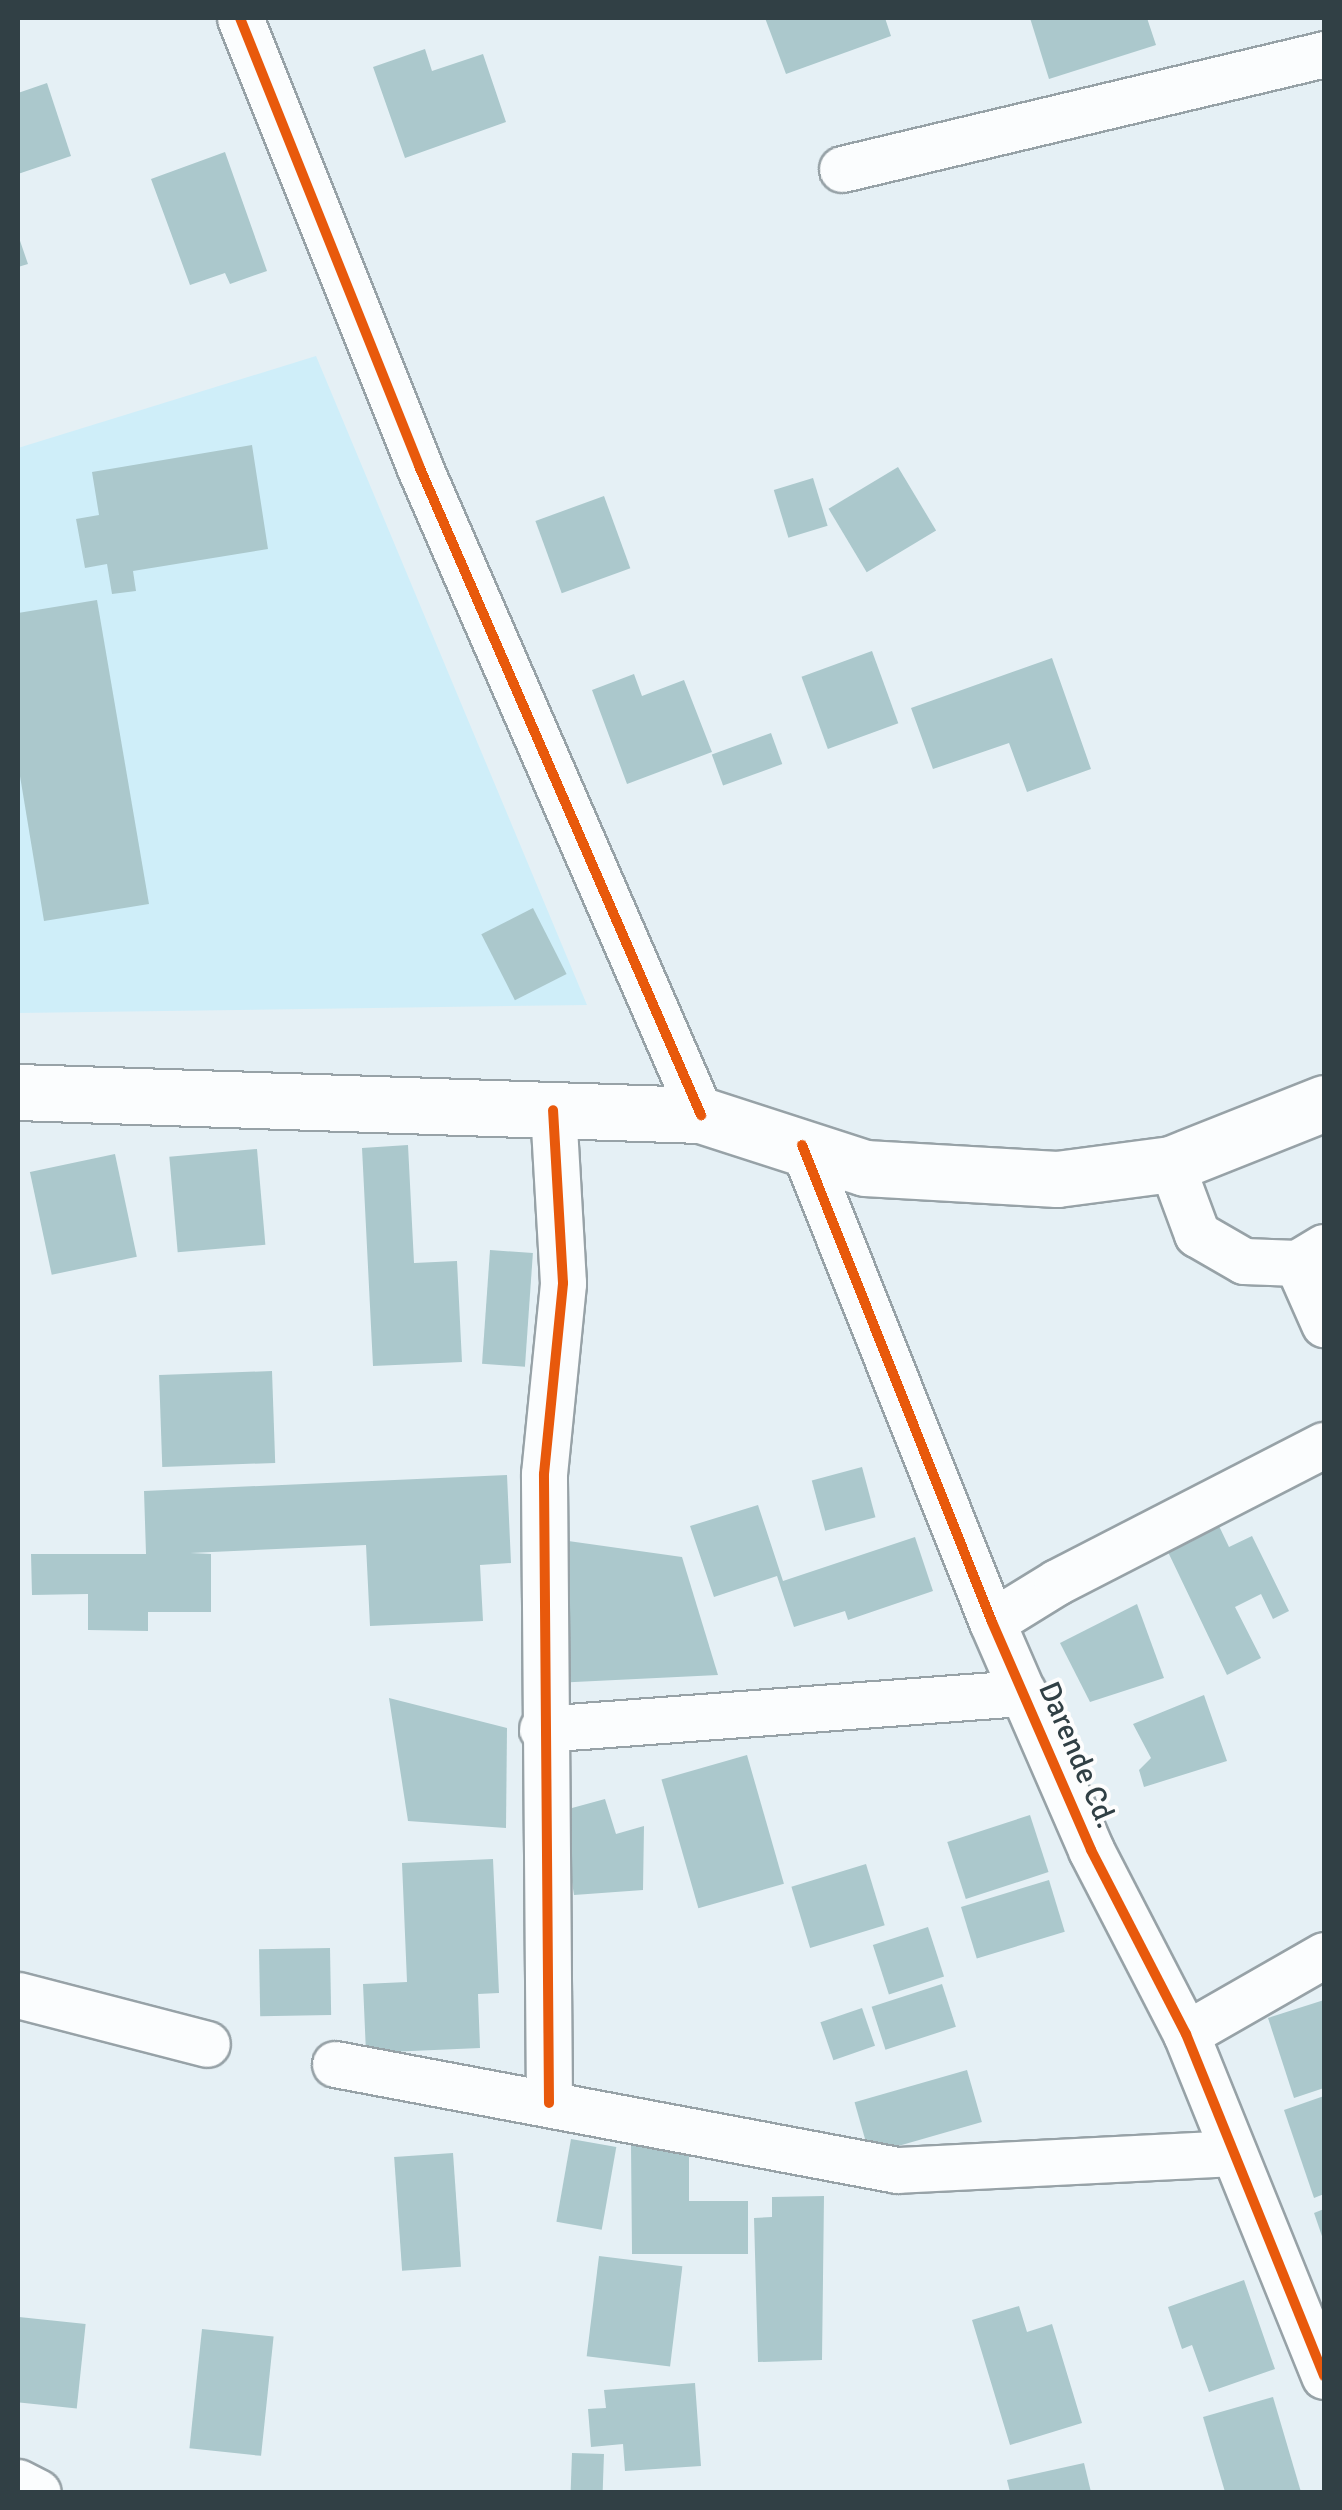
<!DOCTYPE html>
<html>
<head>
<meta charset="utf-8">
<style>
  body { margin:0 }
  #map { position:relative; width:1342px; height:2510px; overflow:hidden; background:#e5f0f5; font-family:Signika,sans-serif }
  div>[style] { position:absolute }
  .built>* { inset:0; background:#cfeef9 }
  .building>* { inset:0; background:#abc8cc; transform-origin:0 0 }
  .roads { filter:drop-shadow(2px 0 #97a2a7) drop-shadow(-2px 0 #97a2a7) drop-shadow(0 2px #97a2a7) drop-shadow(0 -2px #97a2a7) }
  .minor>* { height:45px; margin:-22.5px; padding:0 22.5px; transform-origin:22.5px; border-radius:22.5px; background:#fbfdfe }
  .major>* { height:55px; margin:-27.5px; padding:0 27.5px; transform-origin:27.5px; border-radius:27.5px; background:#fbfdfe }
  .cycleway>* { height:10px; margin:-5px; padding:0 5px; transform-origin:5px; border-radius:5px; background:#e8590c }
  span { translate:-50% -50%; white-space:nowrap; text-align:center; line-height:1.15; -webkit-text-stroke:8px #fdfdfd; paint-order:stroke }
  .street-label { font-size:30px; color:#314045 }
  .frame { position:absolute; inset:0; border:20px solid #314045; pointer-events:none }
</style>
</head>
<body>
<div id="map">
  <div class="built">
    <div style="clip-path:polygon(316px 356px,587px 1005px,18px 1013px,18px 448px)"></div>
  </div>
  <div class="building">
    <div style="clip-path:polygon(765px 18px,885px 18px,891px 36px,786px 74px)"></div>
    <div style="clip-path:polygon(1030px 18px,1147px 18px,1156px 45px,1049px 79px)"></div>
    <div style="clip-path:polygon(425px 49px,432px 71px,483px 54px,506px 122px,405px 158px,373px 67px)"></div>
    <div style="clip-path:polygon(47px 83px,71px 156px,18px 174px,18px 93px)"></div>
    <div style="clip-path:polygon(225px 152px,267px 271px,230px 284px,225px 273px,190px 285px,151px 179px)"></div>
    <div style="clip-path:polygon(18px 235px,28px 264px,18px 267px)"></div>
    <div style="clip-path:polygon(252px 445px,268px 549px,133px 571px,136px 591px,112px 594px,107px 564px,85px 568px,76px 519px,99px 515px,92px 472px)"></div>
    <div style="left:898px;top:467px;width:74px;height:81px;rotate:59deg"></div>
    <div style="left:813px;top:478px;width:50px;height:41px;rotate:73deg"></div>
    <div style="left:604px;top:496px;width:77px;height:73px;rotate:70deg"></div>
    <div style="clip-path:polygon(97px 600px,149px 904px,44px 921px,18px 764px,18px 613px)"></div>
    <div style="left:872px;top:651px;width:77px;height:75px;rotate:70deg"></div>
    <div style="clip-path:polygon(1052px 658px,1091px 769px,1027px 792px,1009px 743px,933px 769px,911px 708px)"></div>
    <div style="clip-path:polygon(634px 674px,642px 696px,684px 680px,712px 752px,627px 784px,592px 690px)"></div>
    <div style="left:771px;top:733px;width:33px;height:63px;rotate:70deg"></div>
    <div style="left:533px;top:908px;width:74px;height:58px;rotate:63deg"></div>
    <div style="clip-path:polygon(408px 1145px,414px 1263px,457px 1261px,462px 1362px,373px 1366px,362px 1148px)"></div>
    <div style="left:257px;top:1149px;width:96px;height:88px;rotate:85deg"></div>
    <div style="left:115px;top:1154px;width:105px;height:87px;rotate:78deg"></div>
    <div style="left:490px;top:1250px;width:43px;height:114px;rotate:4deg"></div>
    <div style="left:272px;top:1371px;width:92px;height:113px;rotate:88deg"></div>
    <div style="left:862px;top:1467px;width:52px;height:52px;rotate:75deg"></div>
    <div style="clip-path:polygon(507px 1475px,511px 1563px,480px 1565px,483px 1621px,370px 1626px,366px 1545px,190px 1553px,211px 1554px,211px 1612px,148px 1612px,148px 1631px,88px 1630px,88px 1594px,32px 1595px,31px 1554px,146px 1554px,144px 1491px)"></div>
    <div style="clip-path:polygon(758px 1505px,783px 1581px,915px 1537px,933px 1591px,848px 1620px,845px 1611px,794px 1627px,777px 1576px,714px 1597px,690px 1526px)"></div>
    <div style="clip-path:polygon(1219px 1526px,1229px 1547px,1252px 1536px,1289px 1611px,1273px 1619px,1261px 1594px,1235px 1607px,1261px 1658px,1227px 1675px,1168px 1552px)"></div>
    <div style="clip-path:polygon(554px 1539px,682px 1557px,718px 1675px,554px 1683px)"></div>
    <div style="clip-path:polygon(1137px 1604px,1164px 1678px,1090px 1702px,1060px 1643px)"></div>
    <div style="clip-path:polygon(1204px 1695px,1227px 1761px,1144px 1787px,1139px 1770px,1151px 1758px,1133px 1724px)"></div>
    <div style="clip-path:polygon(389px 1698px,507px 1728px,506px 1828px,408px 1821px)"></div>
    <div style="left:747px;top:1755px;width:134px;height:89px;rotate:74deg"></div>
    <div style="clip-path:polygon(605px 1799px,616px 1834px,644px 1826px,643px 1890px,574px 1895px,561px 1811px)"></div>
    <div style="left:1030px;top:1815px;width:60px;height:87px;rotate:72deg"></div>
    <div style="clip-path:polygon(493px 1859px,499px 1993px,478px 1994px,480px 2048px,366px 2053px,363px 1984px,407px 1982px,402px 1863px)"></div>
    <div style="left:866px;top:1864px;width:64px;height:78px;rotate:73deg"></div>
    <div style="left:1049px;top:1880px;width:54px;height:92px;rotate:73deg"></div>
    <div style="left:928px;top:1927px;width:52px;height:58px;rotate:72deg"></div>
    <div style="left:330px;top:1948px;width:67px;height:71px;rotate:89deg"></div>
    <div style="left:942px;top:1984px;width:45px;height:74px;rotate:72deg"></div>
    <div style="clip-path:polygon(1324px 2000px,1324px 2088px,1294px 2098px,1268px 2018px)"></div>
    <div style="left:862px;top:2008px;width:40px;height:44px;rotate:71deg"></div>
    <div style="left:967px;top:2070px;width:54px;height:117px;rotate:74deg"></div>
    <div style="clip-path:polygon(1324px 2096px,1324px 2194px,1314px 2198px,1284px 2110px)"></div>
    <div style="left:571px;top:2139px;width:46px;height:84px;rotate:10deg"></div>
    <div style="clip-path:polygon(631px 2145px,689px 2145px,689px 2201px,748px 2201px,748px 2254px,632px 2254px)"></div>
    <div style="left:453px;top:2153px;width:114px;height:59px;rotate:86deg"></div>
    <div style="clip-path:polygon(824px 2196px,822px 2360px,758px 2362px,754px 2218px,772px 2217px,772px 2197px)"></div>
    <div style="clip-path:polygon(1324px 2209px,1324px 2242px,1314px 2213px)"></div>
    <div style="left:599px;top:2256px;width:84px;height:101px;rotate:7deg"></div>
    <div style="clip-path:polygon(1244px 2280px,1275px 2369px,1209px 2392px,1192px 2345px,1182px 2349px,1168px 2307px)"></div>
    <div style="clip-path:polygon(1019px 2306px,1027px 2332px,1052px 2324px,1082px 2423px,1010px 2445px,972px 2320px)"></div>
    <div style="left:19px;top:2317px;width:67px;height:85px;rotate:6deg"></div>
    <div style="left:202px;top:2329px;width:72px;height:120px;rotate:6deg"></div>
    <div style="clip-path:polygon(695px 2383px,701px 2466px,625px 2471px,623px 2444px,591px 2447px,588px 2409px,606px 2408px,604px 2390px)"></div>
    <div style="clip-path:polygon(1273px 2397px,1301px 2492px,1225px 2492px,1203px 2417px)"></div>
    <div style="left:572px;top:2453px;width:32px;height:39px;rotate:2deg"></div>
    <div style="clip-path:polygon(1084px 2463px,1091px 2492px,1010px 2492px,1007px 2480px)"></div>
  </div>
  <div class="roads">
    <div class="minor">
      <div style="left:240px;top:18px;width:482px;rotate:68.2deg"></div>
      <div style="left:419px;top:466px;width:708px;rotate:66.51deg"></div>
      <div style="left:842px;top:169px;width:496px;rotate:-13.4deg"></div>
      <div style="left:802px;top:1145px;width:513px;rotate:68.28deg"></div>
      <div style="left:992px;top:1622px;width:249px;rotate:66.5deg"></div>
      <div style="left:1091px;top:1850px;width:207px;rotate:62.7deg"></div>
      <div style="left:1186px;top:2034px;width:369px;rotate:68deg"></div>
      <div style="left:1171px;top:1164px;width:75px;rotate:69.6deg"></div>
      <div style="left:1197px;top:1234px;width:54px;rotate:29.9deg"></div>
      <div style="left:1244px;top:1261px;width:53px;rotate:2.2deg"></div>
      <div style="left:1297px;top:1263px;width:31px;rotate:-31deg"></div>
      <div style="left:1297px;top:1263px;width:67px;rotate:66.1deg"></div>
      <div style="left:992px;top:1622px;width:76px;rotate:-31.6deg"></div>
      <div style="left:1057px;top:1582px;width:300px;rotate:-27.2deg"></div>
      <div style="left:542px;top:1729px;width:483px;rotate:-4.3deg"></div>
      <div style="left:18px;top:1995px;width:195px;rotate:14.5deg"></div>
      <div style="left:1186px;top:2034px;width:159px;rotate:-29.8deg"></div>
      <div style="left:335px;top:2064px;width:572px;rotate:10.68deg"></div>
      <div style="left:897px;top:2170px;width:335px;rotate:-2.9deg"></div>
      <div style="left:549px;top:2103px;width:629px;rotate:-90.46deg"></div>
      <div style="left:544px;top:1474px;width:192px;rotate:-84.3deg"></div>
      <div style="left:563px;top:1283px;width:173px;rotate:-93.3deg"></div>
      <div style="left:18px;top:2482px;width:22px;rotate:27deg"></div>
    </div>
    <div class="major">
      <div style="left:18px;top:1092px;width:683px;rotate:1.93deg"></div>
      <div style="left:701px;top:1115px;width:172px;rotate:17.9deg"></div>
      <div style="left:865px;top:1168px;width:192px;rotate:3.3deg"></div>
      <div style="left:1057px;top:1179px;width:115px;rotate:-7.5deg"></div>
      <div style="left:1171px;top:1164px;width:165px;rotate:-21.7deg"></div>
    </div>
  </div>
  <div class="cycleway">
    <div style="left:240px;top:18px;width:482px;rotate:68.2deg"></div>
    <div style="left:419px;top:466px;width:708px;rotate:66.51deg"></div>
    <div style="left:802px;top:1145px;width:513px;rotate:68.28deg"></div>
    <div style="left:992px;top:1622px;width:249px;rotate:66.5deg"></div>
    <div style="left:1091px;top:1850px;width:207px;rotate:62.7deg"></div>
    <div style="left:1186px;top:2034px;width:369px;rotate:68deg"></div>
    <div style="left:549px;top:2103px;width:629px;rotate:-90.46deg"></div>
    <div style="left:544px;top:1474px;width:192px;rotate:-84.3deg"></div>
    <div style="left:563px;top:1283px;width:173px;rotate:-93.3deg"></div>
  </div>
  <div class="street-label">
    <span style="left:1077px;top:1755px;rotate:67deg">Darende Cd.</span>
  </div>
  <div class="frame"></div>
</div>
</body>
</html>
